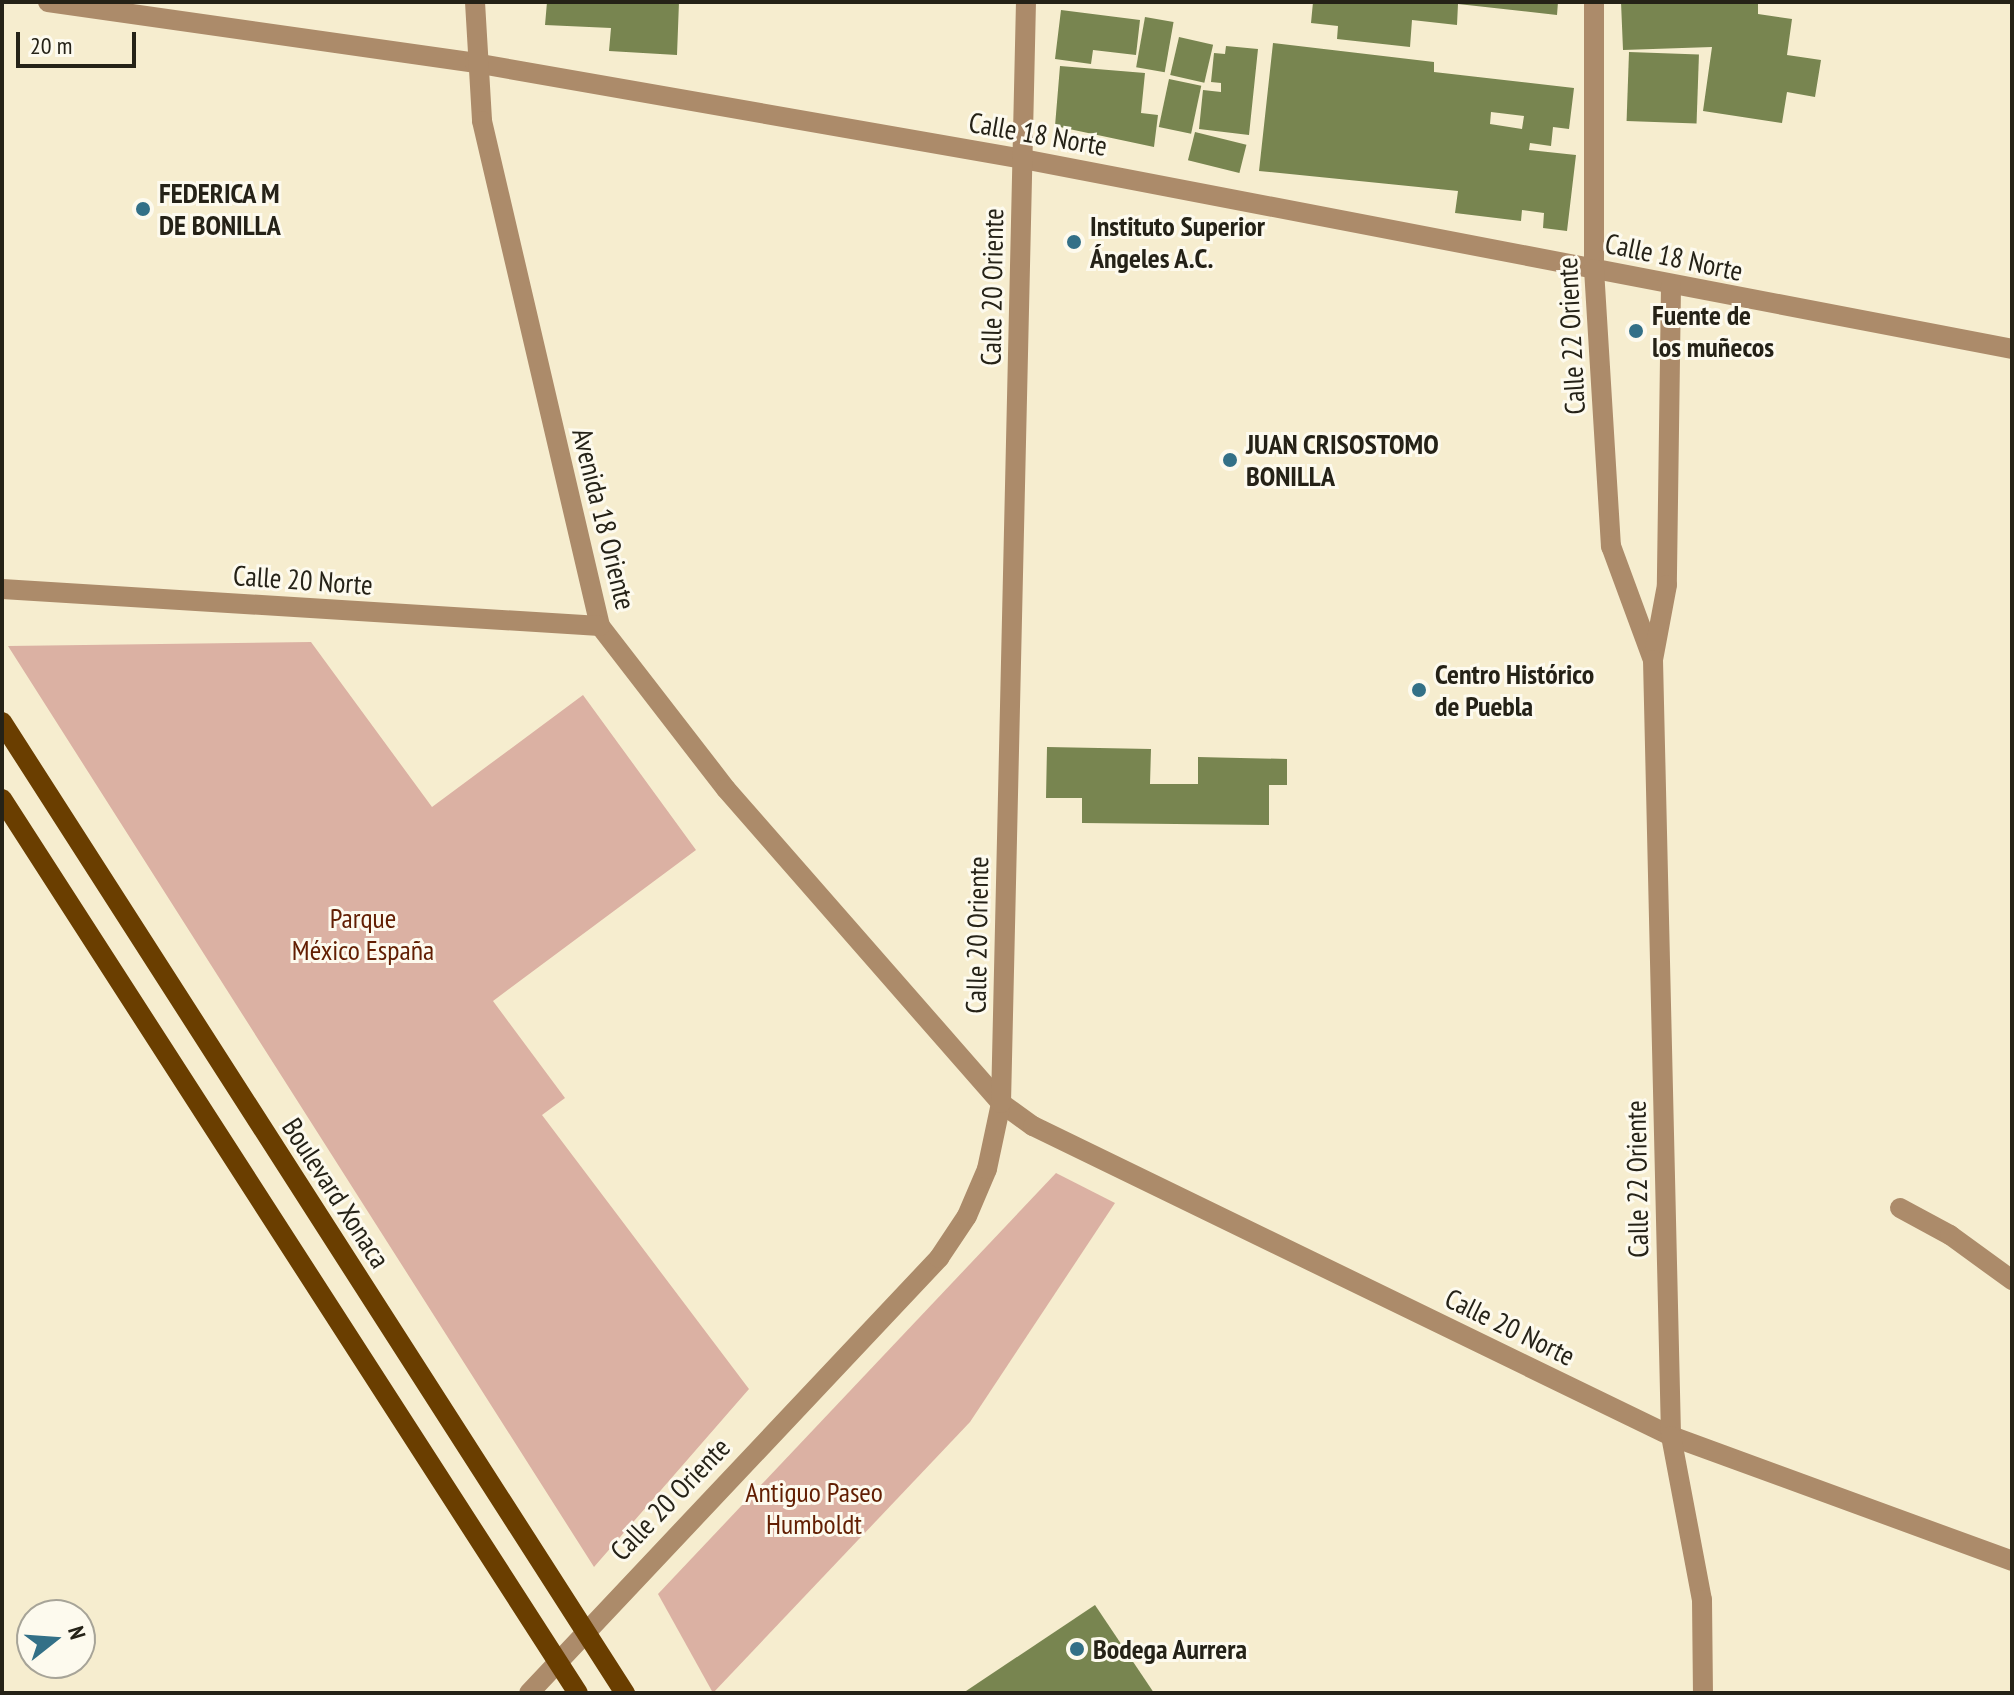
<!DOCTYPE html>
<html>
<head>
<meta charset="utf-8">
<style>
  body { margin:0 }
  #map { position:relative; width:2014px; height:1695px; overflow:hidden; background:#f6edcf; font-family:"PT Sans Narrow",sans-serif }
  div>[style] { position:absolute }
  .green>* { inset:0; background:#dbb1a3 }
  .building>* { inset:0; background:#788550; transform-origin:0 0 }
  .minor>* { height:20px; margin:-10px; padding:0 10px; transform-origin:10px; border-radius:10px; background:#ac8b6a }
  .major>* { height:20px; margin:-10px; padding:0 10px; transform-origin:10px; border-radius:10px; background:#6a3e00 }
  .dots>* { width:22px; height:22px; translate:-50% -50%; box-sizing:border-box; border:4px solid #fdfaee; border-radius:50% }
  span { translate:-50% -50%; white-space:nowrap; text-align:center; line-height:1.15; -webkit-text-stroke:6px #fdfaee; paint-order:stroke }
  .street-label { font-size:28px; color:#252217 }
  .poi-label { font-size:28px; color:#252217; font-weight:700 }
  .left { translate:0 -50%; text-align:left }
  .park-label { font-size:28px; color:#621e02 }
  .frame { position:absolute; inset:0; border:4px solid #252217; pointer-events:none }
  .north { position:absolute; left:16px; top:1599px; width:80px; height:80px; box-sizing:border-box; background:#fdfaee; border:2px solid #a7a498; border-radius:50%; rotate:73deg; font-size:22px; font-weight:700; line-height:32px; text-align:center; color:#252217 }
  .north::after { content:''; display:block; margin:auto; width:28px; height:36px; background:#337087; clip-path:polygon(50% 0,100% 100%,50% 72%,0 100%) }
  .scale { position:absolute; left:16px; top:32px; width:120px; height:36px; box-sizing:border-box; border:4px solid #252217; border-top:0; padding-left:10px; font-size:24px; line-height:28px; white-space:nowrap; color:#252217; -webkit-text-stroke:6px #fdfaee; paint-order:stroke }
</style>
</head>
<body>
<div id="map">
  <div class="green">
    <div style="clip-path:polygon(311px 642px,432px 807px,583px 695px,696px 850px,493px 1001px,565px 1098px,542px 1115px,749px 1389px,594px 1567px,8px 646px)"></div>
    <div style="clip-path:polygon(1056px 1173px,1115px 1203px,970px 1422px,713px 1693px,658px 1594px)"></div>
  </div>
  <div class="building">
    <div style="clip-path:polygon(547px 2px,679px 2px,677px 55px,609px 51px,611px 28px,545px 25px)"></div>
    <div style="clip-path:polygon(1313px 2px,1558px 2px,1557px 15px,1458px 4px,1457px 25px,1412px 20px,1410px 47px,1337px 39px,1338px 26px,1311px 23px)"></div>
    <div style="clip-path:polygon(1621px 2px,1758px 2px,1758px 14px,1792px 19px,1787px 55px,1821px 60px,1815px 97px,1787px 92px,1782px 123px,1703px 111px,1712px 47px,1623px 50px)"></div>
    <div style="clip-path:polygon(1061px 10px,1140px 20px,1136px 55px,1093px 50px,1091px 64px,1055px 59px)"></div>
    <div style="left:1145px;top:17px;width:29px;height:51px;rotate:10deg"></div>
    <div style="left:1179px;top:37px;width:35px;height:39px;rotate:13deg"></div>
    <div style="clip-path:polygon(evenodd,1273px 43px,1434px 62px,1434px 72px,1574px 88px,1569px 129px,1553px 127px,1551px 146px,1530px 143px,1529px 150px,1576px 155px,1567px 231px,1543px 228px,1544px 213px,1522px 210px,1521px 221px,1455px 213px,1458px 191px,1259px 171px,1273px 43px,1491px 112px,1524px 116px,1522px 129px,1490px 124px,1491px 112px)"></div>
    <div style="clip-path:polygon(1226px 46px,1258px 49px,1249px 135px,1199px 129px,1203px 90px,1221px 92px,1221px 83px,1211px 82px,1214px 53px,1225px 54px)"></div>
    <div style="left:1629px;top:52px;width:70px;height:69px;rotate:2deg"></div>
    <div style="clip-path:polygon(1060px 66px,1145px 73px,1141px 113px,1158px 115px,1154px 147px,1055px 126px)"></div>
    <div style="left:1169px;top:79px;width:33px;height:49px;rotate:12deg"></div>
    <div style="left:1195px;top:132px;width:53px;height:29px;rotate:14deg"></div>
    <div style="clip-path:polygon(1047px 747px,1151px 749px,1150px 784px,1198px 784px,1198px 757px,1287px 759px,1287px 785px,1269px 785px,1269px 825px,1082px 823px,1082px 798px,1046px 798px)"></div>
    <div style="clip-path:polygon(1095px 1605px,1154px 1693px,963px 1693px)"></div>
  </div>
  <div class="minor">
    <div style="left:48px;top:2px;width:431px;rotate:8.1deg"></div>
    <div style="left:475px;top:63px;width:556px;rotate:9.94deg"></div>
    <div style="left:1023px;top:159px;width:1007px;rotate:10.87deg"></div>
    <div style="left:475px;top:2px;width:119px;rotate:86.6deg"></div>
    <div style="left:482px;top:121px;width:519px;rotate:76.85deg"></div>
    <div style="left:600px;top:626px;width:206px;rotate:52.3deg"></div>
    <div style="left:726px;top:789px;width:417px;rotate:48.8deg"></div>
    <div style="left:1001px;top:1103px;width:39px;rotate:36deg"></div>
    <div style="left:1033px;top:1126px;width:709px;rotate:25.91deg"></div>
    <div style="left:1671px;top:1436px;width:363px;rotate:20.1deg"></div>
    <div style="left:1594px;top:2px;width:267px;rotate:90deg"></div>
    <div style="left:1594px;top:269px;width:278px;rotate:86.5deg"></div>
    <div style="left:1611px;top:546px;width:121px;rotate:69.8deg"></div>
    <div style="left:1671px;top:286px;width:299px;rotate:90.8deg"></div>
    <div style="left:1667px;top:585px;width:76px;rotate:100.6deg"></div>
    <div style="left:1653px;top:660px;width:776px;rotate:88.67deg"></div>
    <div style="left:1671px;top:1436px;width:167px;rotate:79.3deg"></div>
    <div style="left:1702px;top:1600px;width:93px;rotate:89.4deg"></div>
    <div style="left:2px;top:589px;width:599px;rotate:3.54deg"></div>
    <div style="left:1900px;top:1208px;width:57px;rotate:28.4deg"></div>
    <div style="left:1950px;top:1235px;width:77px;rotate:36deg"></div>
    <div style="left:529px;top:1693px;width:598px;rotate:-46.69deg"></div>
    <div style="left:939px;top:1258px;width:50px;rotate:-56.3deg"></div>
    <div style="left:967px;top:1216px;width:51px;rotate:-66.9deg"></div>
    <div style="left:987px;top:1169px;width:67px;rotate:-78deg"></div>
    <div style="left:1001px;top:1103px;width:1101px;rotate:-88.7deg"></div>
  </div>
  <div class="major">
    <div style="left:2px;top:722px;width:1154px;rotate:57.32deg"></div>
    <div style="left:2px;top:799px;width:1063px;rotate:57.21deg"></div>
  </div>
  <div class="dots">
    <div style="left:143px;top:209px;background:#337087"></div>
    <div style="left:1074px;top:242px;background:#337087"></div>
    <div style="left:1636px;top:331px;background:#337087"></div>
    <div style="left:1230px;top:460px;background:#337087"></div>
    <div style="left:1419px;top:690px;background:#337087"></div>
    <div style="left:1077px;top:1649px;background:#337087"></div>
  </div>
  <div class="street-label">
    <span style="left:1038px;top:134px;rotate:10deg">Calle 18 Norte</span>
    <span style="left:1674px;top:257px;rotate:12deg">Calle 18 Norte</span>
    <span style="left:992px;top:287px;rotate:-89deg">Calle 20 Oriente</span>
    <span style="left:1571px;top:336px;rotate:-93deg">Calle 22 Oriente</span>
    <span style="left:604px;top:519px;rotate:76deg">Avenida 18 Oriente</span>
    <span style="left:303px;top:580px;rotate:4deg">Calle 20 Norte</span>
    <span style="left:977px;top:935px;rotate:-89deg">Calle 20 Oriente</span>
    <span style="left:1637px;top:1179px;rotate:-91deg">Calle 22 Oriente</span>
    <span style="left:336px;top:1193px;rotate:57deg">Boulevard Xonaca</span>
    <span style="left:1510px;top:1327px;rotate:26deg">Calle 20 Norte</span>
    <span style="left:670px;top:1499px;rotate:-46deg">Calle 20 Oriente</span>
  </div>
  <div class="poi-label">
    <span class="left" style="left:159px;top:209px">FEDERICA M<br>DE BONILLA</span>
    <span class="left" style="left:1090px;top:242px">Instituto Superior<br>Ángeles A.C.</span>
    <span class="left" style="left:1652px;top:331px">Fuente de<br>los muñecos</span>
    <span class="left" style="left:1246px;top:460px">JUAN CRISOSTOMO<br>BONILLA</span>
    <span class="left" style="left:1435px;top:690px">Centro Histórico<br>de Puebla</span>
    <span class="left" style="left:1093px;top:1649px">Bodega Aurrera</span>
  </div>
  <div class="park-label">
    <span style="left:363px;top:934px">Parque<br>México España</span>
    <span style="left:814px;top:1508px">Antiguo Paseo<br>Humboldt</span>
  </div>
  <div class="frame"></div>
  <div class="north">N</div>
  <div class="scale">20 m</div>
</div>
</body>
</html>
